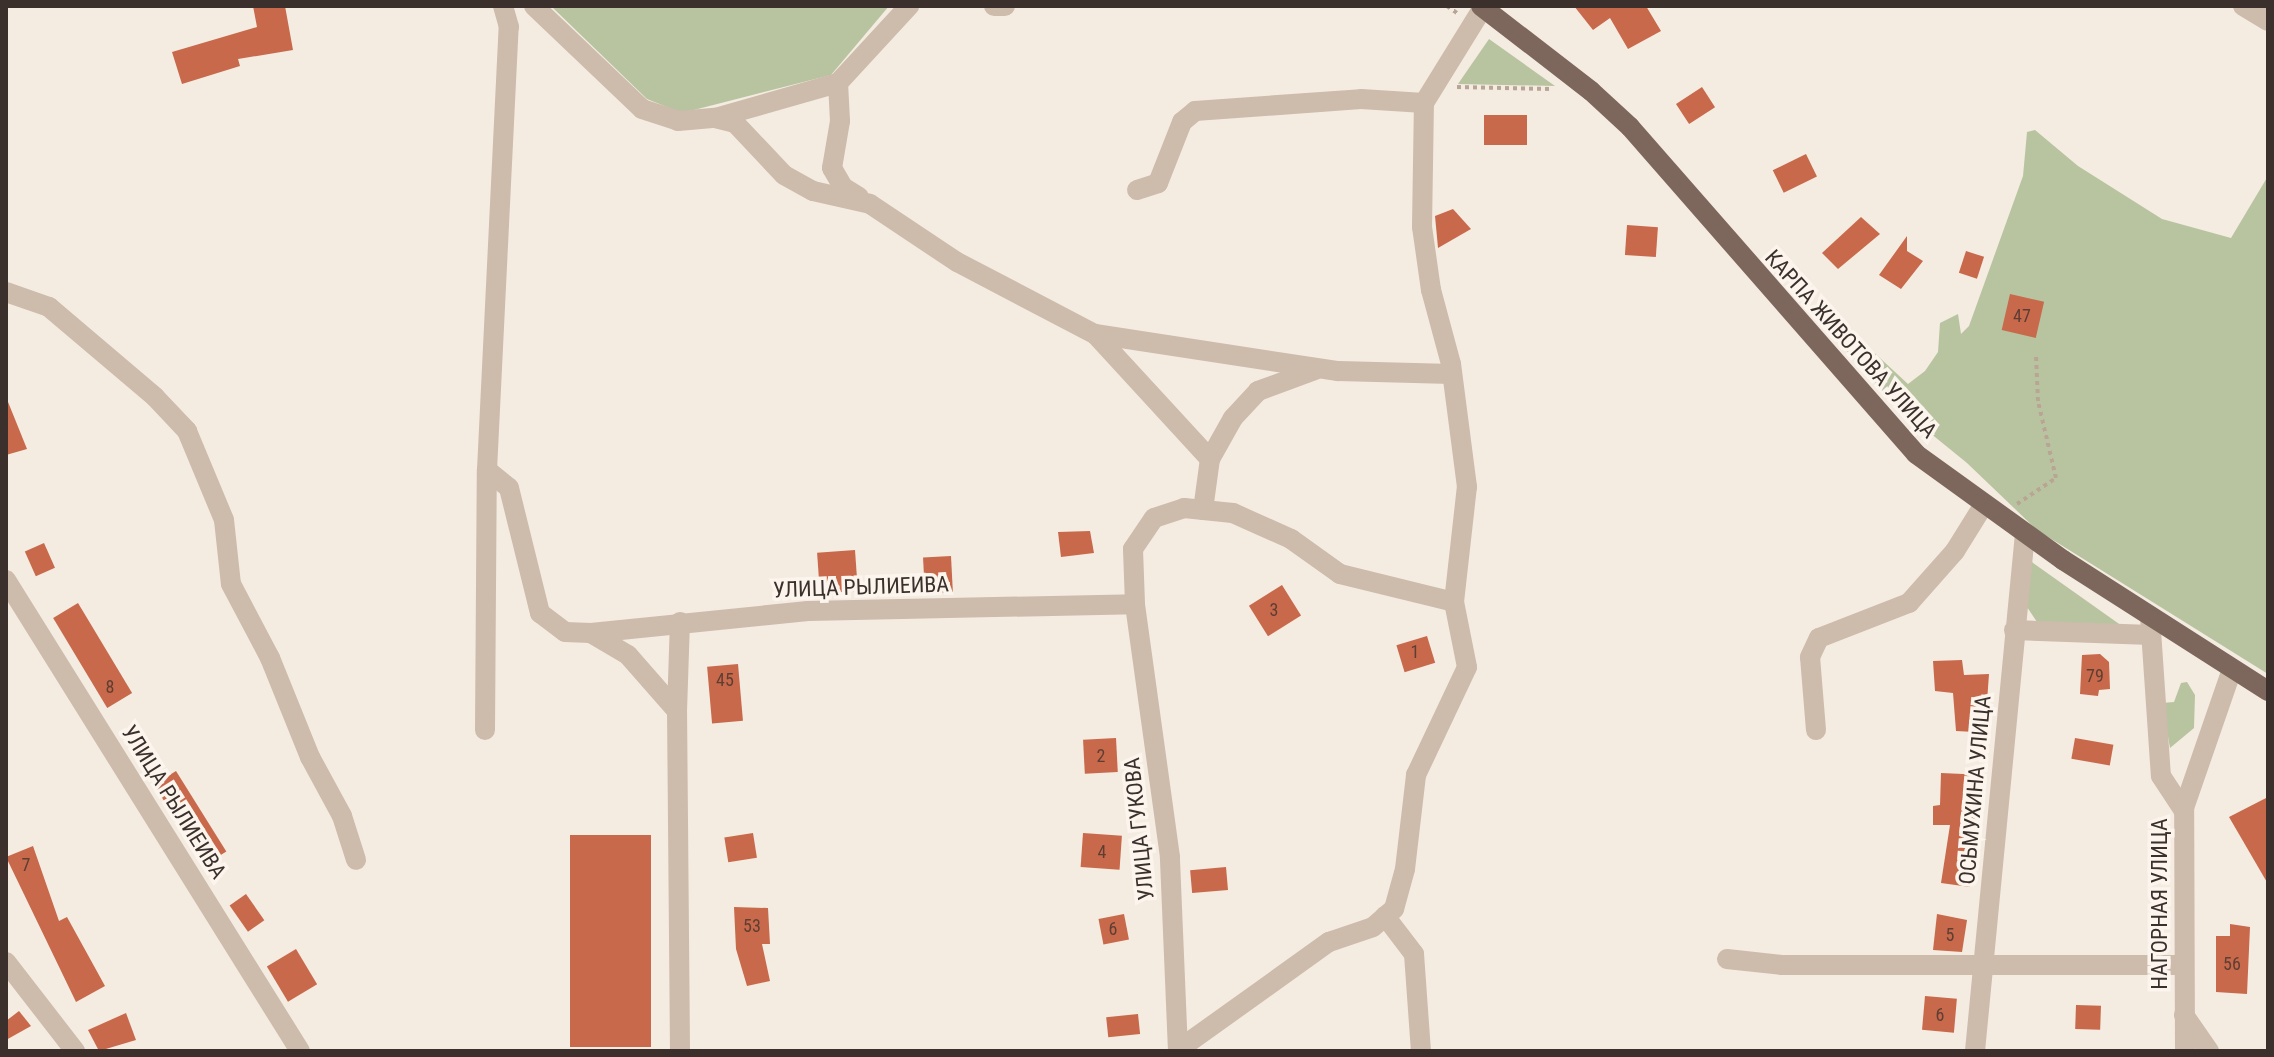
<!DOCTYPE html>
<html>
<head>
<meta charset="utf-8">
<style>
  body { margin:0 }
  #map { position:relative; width:2274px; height:1057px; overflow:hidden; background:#f4ebe1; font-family:"Roboto Condensed",sans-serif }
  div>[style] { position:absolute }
  .green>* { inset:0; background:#b8c4a0 }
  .building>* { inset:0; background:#c8694b; transform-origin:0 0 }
  .path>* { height:4px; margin-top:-2px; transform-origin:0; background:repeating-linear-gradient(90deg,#b9a596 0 4px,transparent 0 8px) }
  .minor>* { height:20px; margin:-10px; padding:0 10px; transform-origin:10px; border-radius:10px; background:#cdbbac }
  .major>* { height:20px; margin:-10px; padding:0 10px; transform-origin:10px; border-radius:10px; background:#7d675c }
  span { translate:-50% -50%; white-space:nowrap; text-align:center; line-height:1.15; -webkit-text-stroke:7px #fbf5ee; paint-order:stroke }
  .number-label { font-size:18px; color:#5e3e33 }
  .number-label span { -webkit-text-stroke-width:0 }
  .street-label { font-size:22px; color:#3b302b }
  .frame { position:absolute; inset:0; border:8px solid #3b302b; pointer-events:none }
</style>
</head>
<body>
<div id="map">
  <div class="green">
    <div style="clip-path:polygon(551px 6px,889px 6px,831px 75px,682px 113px,647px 99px)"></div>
    <div style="clip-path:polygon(1489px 39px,1555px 86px,1458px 84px)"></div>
    <div style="clip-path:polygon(2035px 130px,2078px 166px,2162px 219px,2231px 238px,2268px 176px,2268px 674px,2037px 530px,1967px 463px,1892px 402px,1829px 331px,1837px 327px,1854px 334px,1908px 384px,1925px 371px,1938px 352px,1940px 323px,1958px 314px,1961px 334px,1969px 326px,2023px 176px,2027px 132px)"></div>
    <div style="clip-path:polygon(2029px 560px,2122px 626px,2037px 622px,2025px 604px)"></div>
    <div style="clip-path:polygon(2187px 682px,2195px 695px,2194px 728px,2170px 748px,2162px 703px,2174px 702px,2181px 683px)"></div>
  </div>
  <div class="building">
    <div style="clip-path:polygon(253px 6px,285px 6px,293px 50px,238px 59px,240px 66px,182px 84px,172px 52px,257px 27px)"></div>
    <div style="clip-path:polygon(1574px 6px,1646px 6px,1661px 31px,1628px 49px,1610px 18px,1593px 30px)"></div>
    <div style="left:1702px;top:87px;width:24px;height:31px;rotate:57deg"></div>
    <div style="left:1527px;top:115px;width:30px;height:43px;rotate:90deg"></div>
    <div style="left:1806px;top:154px;width:25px;height:37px;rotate:64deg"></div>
    <div style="clip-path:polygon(1453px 209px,1471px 229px,1438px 248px,1435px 216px)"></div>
    <div style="clip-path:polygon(1861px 217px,1880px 234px,1838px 269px,1822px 253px)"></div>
    <div style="left:1627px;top:225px;width:31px;height:30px;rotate:4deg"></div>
    <div style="clip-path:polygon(1907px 236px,1907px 251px,1923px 261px,1901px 289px,1879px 275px)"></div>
    <div style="left:1966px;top:251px;width:19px;height:23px;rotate:18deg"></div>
    <div style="left:2010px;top:294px;width:35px;height:37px;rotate:13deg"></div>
    <div style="clip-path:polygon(6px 397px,27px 449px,6px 455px)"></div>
    <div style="clip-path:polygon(1090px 531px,1094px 553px,1061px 557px,1058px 532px)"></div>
    <div style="left:44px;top:543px;width:27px;height:21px;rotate:66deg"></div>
    <div style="left:855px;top:550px;width:41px;height:38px;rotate:86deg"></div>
    <div style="left:951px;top:556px;width:36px;height:28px;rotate:87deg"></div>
    <div style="left:1282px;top:585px;width:36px;height:39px;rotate:58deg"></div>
    <div style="left:78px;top:603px;width:105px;height:29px;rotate:59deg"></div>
    <div style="left:1427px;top:636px;width:28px;height:32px;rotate:73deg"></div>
    <div style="clip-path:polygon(2100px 654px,2109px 662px,2110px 689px,2099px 690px,2098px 696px,2080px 694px,2082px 655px)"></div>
    <div style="clip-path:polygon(1962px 660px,1964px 675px,1989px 674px,1987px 702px,1977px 702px,1975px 732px,1956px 731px,1953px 693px,1935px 691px,1933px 661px)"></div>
    <div style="left:738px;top:664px;width:57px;height:31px;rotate:85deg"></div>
    <div style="left:1116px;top:738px;width:34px;height:33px;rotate:87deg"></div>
    <div style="left:2075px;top:738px;width:39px;height:21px;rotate:10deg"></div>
    <div style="left:176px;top:771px;width:95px;height:26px;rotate:58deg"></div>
    <div style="clip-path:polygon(1941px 773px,1985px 775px,1970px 887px,1941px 883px,1950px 825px,1933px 825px,1933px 806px,1940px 805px)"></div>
    <div style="clip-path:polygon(2268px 797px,2268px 884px,2229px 817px)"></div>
    <div style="left:753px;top:833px;width:25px;height:29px;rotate:81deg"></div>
    <div style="left:1083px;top:833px;width:39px;height:34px;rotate:4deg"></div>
    <div style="left:651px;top:835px;width:212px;height:81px;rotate:90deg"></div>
    <div style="clip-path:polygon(33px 846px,59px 921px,67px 917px,105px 986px,76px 1002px,6px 857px)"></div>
    <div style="left:1226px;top:867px;width:23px;height:36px;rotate:85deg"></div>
    <div style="left:246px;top:894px;width:32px;height:20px;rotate:55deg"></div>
    <div style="clip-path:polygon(734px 907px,768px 908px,770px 944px,762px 944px,770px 981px,747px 986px,736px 949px)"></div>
    <div style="left:1124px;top:914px;width:26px;height:26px;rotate:79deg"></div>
    <div style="clip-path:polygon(1937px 914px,1967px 920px,1962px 952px,1933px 950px)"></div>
    <div style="clip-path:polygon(2230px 924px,2250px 927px,2247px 994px,2216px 992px,2216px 936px,2230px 936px)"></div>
    <div style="left:296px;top:949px;width:41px;height:34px;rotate:59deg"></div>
    <div style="left:1925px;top:996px;width:32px;height:34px;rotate:5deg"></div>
    <div style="left:2076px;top:1005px;width:25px;height:24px;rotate:2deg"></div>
    <div style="clip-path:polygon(19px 1011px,31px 1026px,6px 1040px,6px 1021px)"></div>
    <div style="clip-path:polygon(126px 1013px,136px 1040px,99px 1051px,88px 1030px)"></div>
    <div style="left:1138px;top:1014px;width:20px;height:32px;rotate:84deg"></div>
  </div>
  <div class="path">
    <div style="left:1447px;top:6px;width:12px;rotate:35deg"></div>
    <div style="left:1457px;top:87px;width:95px;rotate:1.2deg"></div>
    <div style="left:2017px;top:504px;width:47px;rotate:-33.7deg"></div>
    <div style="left:2056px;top:478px;width:79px;rotate:-103.2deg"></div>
    <div style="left:2038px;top:401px;width:46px;rotate:-92.5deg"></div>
  </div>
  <div class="minor">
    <div style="left:534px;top:6px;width:149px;rotate:43.6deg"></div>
    <div style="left:642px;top:109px;width:38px;rotate:18deg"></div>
    <div style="left:678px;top:121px;width:37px;rotate:-5deg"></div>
    <div style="left:715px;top:118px;width:21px;rotate:14deg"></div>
    <div style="left:735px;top:123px;width:71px;rotate:46.7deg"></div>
    <div style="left:784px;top:175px;width:33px;rotate:29deg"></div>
    <div style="left:813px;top:191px;width:58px;rotate:12.8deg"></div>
    <div style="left:870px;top:204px;width:105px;rotate:33.7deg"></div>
    <div style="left:957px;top:262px;width:156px;rotate:27.6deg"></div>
    <div style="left:1095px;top:334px;width:246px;rotate:8.7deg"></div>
    <div style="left:1338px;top:371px;width:114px;rotate:1.5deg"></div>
    <div style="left:994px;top:6px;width:11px"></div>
    <div style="left:2243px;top:6px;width:29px;rotate:31deg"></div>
    <div style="left:715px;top:118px;width:128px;rotate:-15.9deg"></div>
    <div style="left:1137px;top:190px;width:22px;rotate:-18deg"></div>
    <div style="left:1158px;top:183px;width:66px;rotate:-68.5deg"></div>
    <div style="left:1182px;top:122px;width:17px;rotate:-40deg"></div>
    <div style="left:1195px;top:111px;width:166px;rotate:-4.1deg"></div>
    <div style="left:1361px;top:99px;width:63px;rotate:3.6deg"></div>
    <div style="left:859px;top:197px;width:19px;rotate:-148deg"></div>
    <div style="left:843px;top:187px;width:22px;rotate:-120deg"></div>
    <div style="left:832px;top:168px;width:48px;rotate:-80.3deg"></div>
    <div style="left:840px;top:121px;width:38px;rotate:-93deg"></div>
    <div style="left:838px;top:83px;width:105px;rotate:-47.3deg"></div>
    <div style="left:6px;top:292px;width:46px;rotate:19.2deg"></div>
    <div style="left:49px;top:307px;width:139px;rotate:40.3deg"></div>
    <div style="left:155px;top:397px;width:47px;rotate:46.7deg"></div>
    <div style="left:187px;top:431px;width:96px;rotate:67.4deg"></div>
    <div style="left:224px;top:520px;width:64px;rotate:83.8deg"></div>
    <div style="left:231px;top:584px;width:84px;rotate:62.2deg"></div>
    <div style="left:270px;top:658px;width:107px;rotate:68deg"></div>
    <div style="left:310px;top:757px;width:67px;rotate:61.5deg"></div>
    <div style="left:342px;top:816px;width:46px;rotate:72.3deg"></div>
    <div style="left:1095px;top:334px;width:170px;rotate:47.4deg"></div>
    <div style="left:487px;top:470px;width:28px;rotate:39deg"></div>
    <div style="left:509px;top:488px;width:129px;rotate:76.1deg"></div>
    <div style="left:540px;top:613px;width:31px;rotate:37deg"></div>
    <div style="left:565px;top:632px;width:26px;rotate:2deg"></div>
    <div style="left:1203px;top:510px;width:51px;rotate:-82.2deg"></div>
    <div style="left:1210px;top:459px;width:47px;rotate:-60.7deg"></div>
    <div style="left:1233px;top:418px;width:37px;rotate:-47deg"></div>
    <div style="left:1258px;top:391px;width:61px;rotate:-20.2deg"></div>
    <div style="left:6px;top:580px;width:555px;rotate:58.03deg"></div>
    <div style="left:2150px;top:616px;width:160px;rotate:86.1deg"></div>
    <div style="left:2161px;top:776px;width:42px;rotate:56.7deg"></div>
    <div style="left:2014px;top:630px;width:137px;rotate:2.1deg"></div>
    <div style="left:677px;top:711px;width:89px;rotate:-88.1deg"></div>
    <div style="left:485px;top:730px;width:260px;rotate:-89.6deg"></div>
    <div style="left:487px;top:470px;width:444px;rotate:-87.2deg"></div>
    <div style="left:509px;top:27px;width:22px;rotate:-106deg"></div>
    <div style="left:1816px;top:730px;width:73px;rotate:-94.7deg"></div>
    <div style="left:1810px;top:657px;width:21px;rotate:-65deg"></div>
    <div style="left:1819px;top:638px;width:97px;rotate:-21.3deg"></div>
    <div style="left:1909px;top:603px;width:69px;rotate:-48.5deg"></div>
    <div style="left:1955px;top:551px;width:53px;rotate:-58.1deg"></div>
    <div style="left:1385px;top:916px;width:48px;rotate:52.7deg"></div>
    <div style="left:1414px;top:954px;width:97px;rotate:85.9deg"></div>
    <div style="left:1727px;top:959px;width:55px;rotate:6.2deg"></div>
    <div style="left:1782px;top:965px;width:402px"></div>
    <div style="left:6px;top:962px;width:113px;rotate:52.2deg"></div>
    <div style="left:2184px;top:1015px;width:44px;rotate:55.2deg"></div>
    <div style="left:1178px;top:1050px;width:186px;rotate:-35.6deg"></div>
    <div style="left:1329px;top:942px;width:46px;rotate:-18.8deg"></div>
    <div style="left:1373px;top:927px;width:28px;rotate:-41deg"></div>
    <div style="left:1394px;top:909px;width:41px;rotate:-74.6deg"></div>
    <div style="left:1405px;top:869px;width:95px;rotate:-83.3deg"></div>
    <div style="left:1416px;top:775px;width:119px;rotate:-64.7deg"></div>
    <div style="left:1467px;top:667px;width:66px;rotate:-101.3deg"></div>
    <div style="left:1454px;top:602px;width:116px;rotate:-83.6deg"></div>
    <div style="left:1467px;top:487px;width:124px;rotate:-97.4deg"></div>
    <div style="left:1451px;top:364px;width:77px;rotate:-105.1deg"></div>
    <div style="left:1431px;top:290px;width:64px;rotate:-98.1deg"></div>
    <div style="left:1422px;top:227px;width:124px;rotate:-89.1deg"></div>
    <div style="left:1424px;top:103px;width:114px;rotate:-58.3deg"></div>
    <div style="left:680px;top:1051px;width:340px;rotate:-90.5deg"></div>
    <div style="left:677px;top:711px;width:74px;rotate:-131.2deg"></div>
    <div style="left:628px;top:655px;width:43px;rotate:-149.3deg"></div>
    <div style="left:591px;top:633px;width:218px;rotate:-5.8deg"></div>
    <div style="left:808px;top:611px;width:327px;rotate:-1.2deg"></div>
    <div style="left:1178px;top:1051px;width:194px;rotate:-92.4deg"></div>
    <div style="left:1170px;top:857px;width:255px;rotate:-97.9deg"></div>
    <div style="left:1135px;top:604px;width:55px;rotate:-92.1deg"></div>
    <div style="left:1133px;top:549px;width:37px;rotate:-56deg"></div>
    <div style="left:1154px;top:518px;width:32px;rotate:-18deg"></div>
    <div style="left:1184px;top:508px;width:49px;rotate:5.8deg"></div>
    <div style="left:1233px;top:513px;width:64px;rotate:24.1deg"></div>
    <div style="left:1291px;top:539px;width:60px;rotate:35.5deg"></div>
    <div style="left:1340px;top:574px;width:117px;rotate:13.8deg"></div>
    <div style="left:1975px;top:1051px;width:519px;rotate:-84.48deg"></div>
    <div style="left:2185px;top:1051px;width:243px;rotate:-90.2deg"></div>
    <div style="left:2184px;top:808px;width:147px;rotate:-70.9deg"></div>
  </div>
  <div class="major">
    <div style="left:1481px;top:6px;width:139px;rotate:37.7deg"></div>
    <div style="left:1591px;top:91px;width:53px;rotate:42.7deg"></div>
    <div style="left:1630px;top:127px;width:434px;rotate:48.8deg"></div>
    <div style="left:1916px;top:454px;width:181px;rotate:35.8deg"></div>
    <div style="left:2063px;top:560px;width:243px;rotate:32.6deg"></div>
  </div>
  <div class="number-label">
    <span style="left:2022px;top:316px">47</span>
    <span style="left:1274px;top:610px">3</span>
    <span style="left:1415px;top:652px">1</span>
    <span style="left:2095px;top:676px">79</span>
    <span style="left:725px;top:680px">45</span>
    <span style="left:110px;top:687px">8</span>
    <span style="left:1101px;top:756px">2</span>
    <span style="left:1102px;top:852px">4</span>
    <span style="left:26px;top:865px">7</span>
    <span style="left:752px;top:926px">53</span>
    <span style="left:1113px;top:929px">6</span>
    <span style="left:1950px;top:935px">5</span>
    <span style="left:2232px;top:964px">56</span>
    <span style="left:1940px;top:1015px">6</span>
  </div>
  <div class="street-label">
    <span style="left:1851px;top:344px;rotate:48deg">КАРПА ЖИВОТОВА УЛИЦА</span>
    <span style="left:861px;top:587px;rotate:-2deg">УЛИЦА РЫЛИЕИВА</span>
    <span style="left:1975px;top:790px;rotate:-85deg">ОСЬМУХИНА УЛИЦА</span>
    <span style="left:174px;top:802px;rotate:58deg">УЛИЦА РЫЛИЕИВА</span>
    <span style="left:1139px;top:829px;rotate:-96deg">УЛИЦА ГУКОВА</span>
    <span style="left:2160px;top:904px;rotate:-90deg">НАГОРНАЯ УЛИЦА</span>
  </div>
  <div class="frame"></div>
</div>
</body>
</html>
